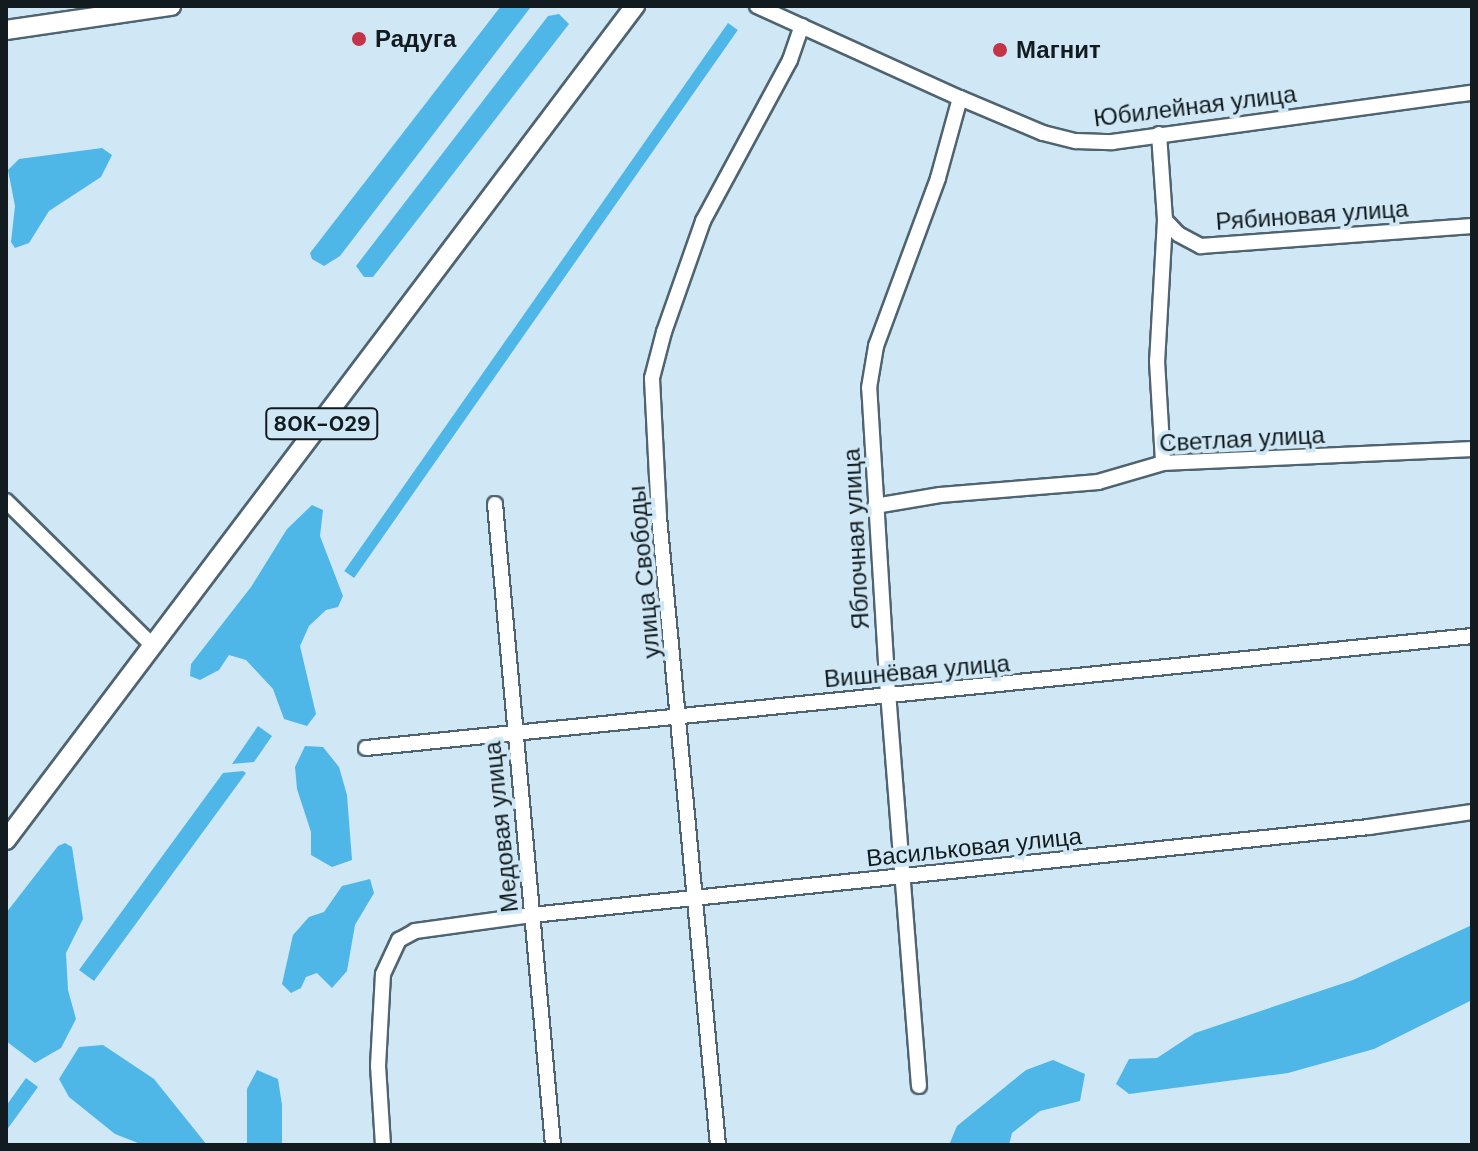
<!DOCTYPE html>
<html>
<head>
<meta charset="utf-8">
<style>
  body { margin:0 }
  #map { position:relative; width:1478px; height:1151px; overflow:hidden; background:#d0e8f5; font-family:"DM Sans",sans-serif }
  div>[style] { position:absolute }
  .forest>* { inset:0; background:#4fb7e7; transform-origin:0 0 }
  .roads { filter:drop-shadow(2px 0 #4f6470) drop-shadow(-2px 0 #4f6470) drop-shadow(0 2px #4f6470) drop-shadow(0 -2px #4f6470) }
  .minor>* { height:14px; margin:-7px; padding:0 7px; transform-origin:7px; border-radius:7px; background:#fff }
  .major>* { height:18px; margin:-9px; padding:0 9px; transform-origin:9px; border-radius:9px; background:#fff }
  .dots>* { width:22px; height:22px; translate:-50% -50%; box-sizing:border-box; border:4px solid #d0e8f5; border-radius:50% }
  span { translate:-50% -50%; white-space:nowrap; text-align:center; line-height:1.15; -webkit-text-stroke:8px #d0e8f5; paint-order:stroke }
  .shield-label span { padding:2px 6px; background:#d0e8f5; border:2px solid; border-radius:6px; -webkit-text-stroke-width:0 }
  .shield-label { font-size:22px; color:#121b20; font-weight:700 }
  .poi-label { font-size:24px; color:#121b20; font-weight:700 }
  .left { translate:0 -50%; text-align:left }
  .street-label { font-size:24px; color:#121b20 }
  .frame { position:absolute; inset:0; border:8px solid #121b20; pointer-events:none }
</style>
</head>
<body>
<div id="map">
  <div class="forest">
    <div style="clip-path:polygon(501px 6px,530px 8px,340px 256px,324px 266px,312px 259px,310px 253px)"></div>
    <div style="clip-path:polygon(559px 14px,569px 24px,373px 277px,364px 277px,356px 266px,548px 16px)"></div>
    <div style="left:728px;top:23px;width:12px;height:669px;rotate:35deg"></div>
    <div style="clip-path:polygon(102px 148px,112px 155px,101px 177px,49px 211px,29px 243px,15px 248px,11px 242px,15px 206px,8px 170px,19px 159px)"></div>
    <div style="clip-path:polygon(312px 505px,323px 510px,320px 536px,343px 596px,338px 607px,326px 610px,309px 626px,300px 646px,316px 714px,307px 726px,284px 719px,273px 689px,246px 660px,229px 655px,219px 670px,200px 680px,190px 676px,191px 664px,251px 587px,287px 529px)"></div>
    <div style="clip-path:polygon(258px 726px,272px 736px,254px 762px,232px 764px)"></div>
    <div style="clip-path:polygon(305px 746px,323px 747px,339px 767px,347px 795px,352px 860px,332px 867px,311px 855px,311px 832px,297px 789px,295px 767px)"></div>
    <div style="clip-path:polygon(243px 771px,246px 773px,94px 981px,79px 970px,223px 773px)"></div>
    <div style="clip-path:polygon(65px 843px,72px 847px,83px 919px,66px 953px,68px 990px,76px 1019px,61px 1048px,35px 1063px,6px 1041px,6px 913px,58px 846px)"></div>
    <div style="clip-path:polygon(370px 879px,374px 893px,355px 925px,347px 971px,332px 988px,317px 973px,306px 977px,301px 988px,291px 993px,282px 984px,293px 935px,309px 917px,324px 912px,342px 886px)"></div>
    <div style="clip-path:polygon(1472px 925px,1472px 1000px,1374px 1049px,1288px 1073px,1129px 1094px,1116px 1084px,1129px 1059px,1157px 1058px,1195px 1033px,1353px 980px)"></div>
    <div style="clip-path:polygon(103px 1045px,154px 1079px,207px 1145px,143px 1145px,115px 1134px,69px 1097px,59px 1079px,79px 1047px)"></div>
    <div style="clip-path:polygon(1053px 1060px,1085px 1074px,1080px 1101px,1040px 1111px,1012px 1133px,1009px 1145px,949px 1145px,957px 1126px,1026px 1070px)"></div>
    <div style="clip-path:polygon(257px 1070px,278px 1079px,282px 1105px,282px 1145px,247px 1145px,247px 1089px)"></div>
    <div style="clip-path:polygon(26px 1078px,38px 1087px,6px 1131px,6px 1106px)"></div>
  </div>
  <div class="roads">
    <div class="minor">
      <div style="left:757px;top:6px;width:223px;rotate:24.4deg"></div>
      <div style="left:960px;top:98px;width:90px;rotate:22.9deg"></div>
      <div style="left:1043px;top:133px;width:34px;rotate:14deg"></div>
      <div style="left:1076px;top:141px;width:36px;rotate:2deg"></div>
      <div style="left:1112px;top:142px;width:363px;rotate:-7.8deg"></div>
      <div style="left:1159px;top:134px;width:86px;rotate:86deg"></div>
      <div style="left:1165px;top:220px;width:141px;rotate:93.2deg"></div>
      <div style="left:1157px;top:361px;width:102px;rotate:86.6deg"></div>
      <div style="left:1165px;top:220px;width:19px;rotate:47deg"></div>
      <div style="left:1178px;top:234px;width:26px;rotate:28deg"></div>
      <div style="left:1201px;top:246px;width:272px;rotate:-4.2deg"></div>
      <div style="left:6px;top:501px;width:206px;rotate:44.6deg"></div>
      <div style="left:495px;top:504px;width:644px;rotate:84.83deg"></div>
      <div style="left:875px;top:506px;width:66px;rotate:-9.6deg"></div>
      <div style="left:940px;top:495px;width:159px;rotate:-4.7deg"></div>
      <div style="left:1098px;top:482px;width:68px;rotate:-16.3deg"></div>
      <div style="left:1163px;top:463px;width:309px;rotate:-2.6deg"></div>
      <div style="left:366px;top:748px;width:1112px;rotate:-5.78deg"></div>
      <div style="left:919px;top:1086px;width:392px;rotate:-94.5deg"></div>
      <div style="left:888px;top:695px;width:308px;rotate:-93.5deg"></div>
      <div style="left:869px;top:388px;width:43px;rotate:-80.5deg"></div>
      <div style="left:876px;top:346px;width:179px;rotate:-69.7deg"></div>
      <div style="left:938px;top:178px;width:83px;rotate:-74.6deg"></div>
      <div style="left:383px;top:1145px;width:79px;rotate:-93.6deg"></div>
      <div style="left:378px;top:1066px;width:92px;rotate:-86.9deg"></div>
      <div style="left:383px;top:974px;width:38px;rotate:-65deg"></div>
      <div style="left:399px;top:940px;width:18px;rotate:-29deg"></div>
      <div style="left:415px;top:931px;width:118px;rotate:-7.8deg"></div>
      <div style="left:532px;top:915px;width:842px;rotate:-6deg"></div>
      <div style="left:1369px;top:827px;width:104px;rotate:-8.3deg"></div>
      <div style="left:718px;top:1145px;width:631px;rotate:-95.37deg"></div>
      <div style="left:659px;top:517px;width:139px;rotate:-92.9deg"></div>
      <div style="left:652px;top:378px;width:48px;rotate:-75.4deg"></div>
      <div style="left:664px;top:332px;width:118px;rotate:-70.6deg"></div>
      <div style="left:703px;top:221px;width:183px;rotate:-61.6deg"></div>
      <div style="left:790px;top:60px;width:36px;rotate:-71deg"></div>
    </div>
    <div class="major">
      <div style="left:6px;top:30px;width:167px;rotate:-8.3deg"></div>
      <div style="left:6px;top:840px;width:1045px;rotate:-52.98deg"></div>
    </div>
  </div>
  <div class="dots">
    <div style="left:359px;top:39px;background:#c43446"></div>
    <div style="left:1000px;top:50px;background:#c43446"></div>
  </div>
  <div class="shield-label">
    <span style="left:322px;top:424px">80К-029</span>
  </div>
  <div class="poi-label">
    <span class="left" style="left:375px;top:39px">Радуга</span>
    <span class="left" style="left:1016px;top:50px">Магнит</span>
  </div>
  <div class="street-label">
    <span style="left:1195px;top:106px;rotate:-7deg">Юбилейная улица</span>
    <span style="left:1312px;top:215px;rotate:-4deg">Рябиновая улица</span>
    <span style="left:1242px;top:439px;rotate:-3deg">Светлая улица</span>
    <span style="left:856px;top:539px;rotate:-93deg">Яблочная улица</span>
    <span style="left:644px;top:572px;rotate:-95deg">улица Свободы</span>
    <span style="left:917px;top:671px;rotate:-5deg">Вишнёвая улица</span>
    <span style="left:501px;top:827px;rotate:-96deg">Медовая улица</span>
    <span style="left:974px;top:847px;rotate:-6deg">Васильковая улица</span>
  </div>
  <div class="frame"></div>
</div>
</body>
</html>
